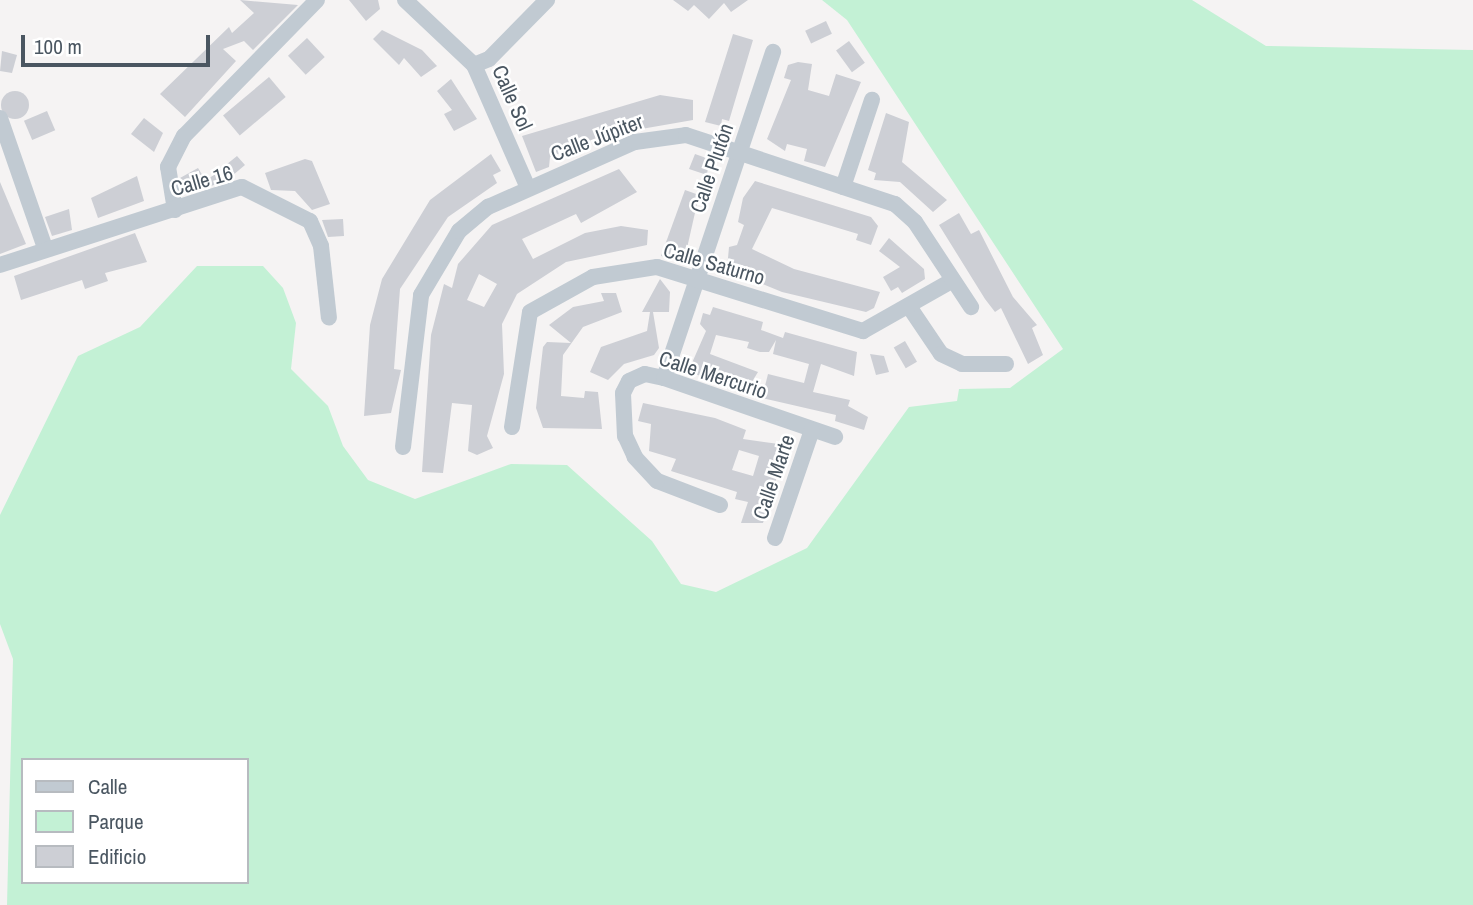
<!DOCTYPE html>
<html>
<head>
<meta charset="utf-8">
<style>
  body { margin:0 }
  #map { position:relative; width:1473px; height:905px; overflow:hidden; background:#f5f3f3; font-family:"Archivo Narrow",sans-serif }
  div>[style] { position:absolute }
  .green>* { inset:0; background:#c3f1d5 }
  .building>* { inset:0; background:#cdcfd5; transform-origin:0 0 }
  .round { border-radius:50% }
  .street>* { height:16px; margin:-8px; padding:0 8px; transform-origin:8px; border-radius:8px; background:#c1cad2 }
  span { translate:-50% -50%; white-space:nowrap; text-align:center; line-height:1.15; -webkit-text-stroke:5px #fff; paint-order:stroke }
  .street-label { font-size:21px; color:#4a5661 }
  .legend { position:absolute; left:21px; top:758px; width:228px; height:126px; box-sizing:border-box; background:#fff; border:2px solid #b7bbc0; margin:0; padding:9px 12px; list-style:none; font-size:21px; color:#4a5661 }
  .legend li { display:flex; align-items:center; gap:14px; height:35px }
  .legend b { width:35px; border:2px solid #b7bbc0 }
  .scale { position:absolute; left:21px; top:35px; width:189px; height:32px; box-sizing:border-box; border:4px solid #4a5661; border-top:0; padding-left:9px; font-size:21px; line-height:24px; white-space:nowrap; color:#4a5661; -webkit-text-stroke:5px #fff; paint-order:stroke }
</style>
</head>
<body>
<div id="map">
  <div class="green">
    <div style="clip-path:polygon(evenodd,822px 0,1192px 0,1266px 46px,1473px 50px,1473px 905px,7px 905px,13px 659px,0 624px,0 515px,78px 356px,140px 327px,197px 266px,263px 266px,283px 288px,296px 323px,291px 369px,328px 406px,343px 446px,368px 480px,415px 499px,511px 464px,567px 465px,652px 541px,681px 584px,716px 592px,807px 548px,909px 407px,957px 401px,959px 389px,1010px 388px,1063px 349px,847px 20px,822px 0,23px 760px,247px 760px,247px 882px,23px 882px,23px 760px)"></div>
  </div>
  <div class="building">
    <div style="clip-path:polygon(240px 0,298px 5px,253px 50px,244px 41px,223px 49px,236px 61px,185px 117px,160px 94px,229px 27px,232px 33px,254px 13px)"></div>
    <div style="clip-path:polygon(349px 0,378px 0,380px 9px,366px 21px)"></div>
    <div style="clip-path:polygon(673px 0,748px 0,731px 12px,724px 3px,709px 19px,694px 5px,688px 11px)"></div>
    <div style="left:826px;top:21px;width:14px;height:23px;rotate:65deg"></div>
    <div style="clip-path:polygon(382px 30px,422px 50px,437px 66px,421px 77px,404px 58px,399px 65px,373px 39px)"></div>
    <div style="clip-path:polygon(733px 34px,753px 40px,729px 121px,722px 119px,721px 126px,705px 122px)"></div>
    <div style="left:307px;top:38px;width:26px;height:26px;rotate:47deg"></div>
    <div style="left:849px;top:41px;width:27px;height:16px;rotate:54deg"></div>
    <div style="clip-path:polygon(2px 51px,17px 55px,12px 73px,0 71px)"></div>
    <div style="clip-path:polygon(798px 62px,812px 64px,808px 90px,829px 96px,836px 74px,861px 82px,825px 167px,804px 161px,807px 149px,787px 144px,785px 151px,767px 139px,791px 80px,784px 78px,788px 65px)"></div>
    <div style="left:269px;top:77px;width:26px;height:60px;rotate:50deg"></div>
    <div style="clip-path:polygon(451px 79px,477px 119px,454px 131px,444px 114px,452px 110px,437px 91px)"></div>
    <div class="round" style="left:1px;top:91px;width:28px;height:28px"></div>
    <div style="clip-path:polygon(660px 95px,693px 100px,693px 120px,601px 136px,550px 157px,549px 167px,536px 172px,522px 136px)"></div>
    <div style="left:47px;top:111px;width:21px;height:25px;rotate:67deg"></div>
    <div style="clip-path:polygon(886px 113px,909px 122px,902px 162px,947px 200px,933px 212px,900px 182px,874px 180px,876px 173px,868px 170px)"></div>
    <div style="clip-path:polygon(144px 118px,163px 133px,154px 152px,131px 134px)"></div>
    <div style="clip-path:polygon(491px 154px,501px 171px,493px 175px,497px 183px,448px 217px,400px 289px,394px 369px,401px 370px,391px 413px,364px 416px,370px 325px,382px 279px,430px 200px)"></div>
    <div style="clip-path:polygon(695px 154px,709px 159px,707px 175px,689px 169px)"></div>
    <div style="clip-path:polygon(237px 156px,245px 165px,226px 181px,208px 187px,206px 182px,186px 194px,180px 178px,198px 168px,206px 181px)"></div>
    <div style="clip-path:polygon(305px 159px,312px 161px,330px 204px,312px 210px,295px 191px,271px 190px,265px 173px)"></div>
    <div style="clip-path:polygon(evenodd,619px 169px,637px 192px,581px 223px,576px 214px,522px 239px,533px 259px,585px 233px,621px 226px,648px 230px,647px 245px,566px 262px,517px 294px,502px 324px,504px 374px,487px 436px,493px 448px,477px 455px,468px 451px,472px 405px,452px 403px,443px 473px,422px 472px,431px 335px,444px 284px,452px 288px,458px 264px,492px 225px,619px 169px,479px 274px,497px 284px,484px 307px,467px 300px,479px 274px)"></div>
    <div style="clip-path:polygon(137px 176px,144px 201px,98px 218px,91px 198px)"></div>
    <div style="clip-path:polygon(755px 181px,871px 217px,878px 226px,871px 245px,856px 240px,858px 234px,772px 208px,752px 249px,794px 269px,880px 292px,874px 308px,866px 312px,782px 292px,727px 269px,729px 247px,737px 245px,744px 225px,738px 222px,743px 198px)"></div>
    <div style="clip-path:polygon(0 182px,26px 244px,0 254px)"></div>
    <div style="clip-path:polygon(685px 190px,699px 195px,685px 257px,676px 261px,661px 256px)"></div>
    <div style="clip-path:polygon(69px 209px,72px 230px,52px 236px,45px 217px)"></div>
    <div style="clip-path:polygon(959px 213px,971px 234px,979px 230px,1013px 297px,1037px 325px,1032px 328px,1043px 355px,1028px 364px,1001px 308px,995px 312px,985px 299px,939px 225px)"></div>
    <div style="clip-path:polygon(343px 219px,344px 236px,328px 237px,322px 220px)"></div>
    <div style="clip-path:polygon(135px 233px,147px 262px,105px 273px,108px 281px,85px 289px,82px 280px,21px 300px,14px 276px)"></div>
    <div style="clip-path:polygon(889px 238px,924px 269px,925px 279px,902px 293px,898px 287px,891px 291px,883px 277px,900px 267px,879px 251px)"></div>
    <div style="clip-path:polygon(660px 279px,670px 292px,669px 312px,653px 312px,659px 348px,654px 355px,624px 364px,608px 380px,590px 372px,601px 347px,647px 331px,650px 312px,642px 312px)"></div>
    <div style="clip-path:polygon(601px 293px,616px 293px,622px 312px,583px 327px,563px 355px,561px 396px,584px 398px,585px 391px,598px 392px,602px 429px,543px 428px,536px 408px,543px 347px,547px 342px,571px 343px,549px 325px,573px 307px,604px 301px)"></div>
    <div style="clip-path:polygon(713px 307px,763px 322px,761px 330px,783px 338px,785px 332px,857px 352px,854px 376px,821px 364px,813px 392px,850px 400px,848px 406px,868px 417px,864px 430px,835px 421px,836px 415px,762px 398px,768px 374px,804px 383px,809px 364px,773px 354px,776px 340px,769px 352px,760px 352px,747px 348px,749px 342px,716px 335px,710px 354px,758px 372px,747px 390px,688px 372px,706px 331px,700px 324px,703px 313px,710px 315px)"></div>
    <div style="left:905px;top:341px;width:24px;height:13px;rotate:60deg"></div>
    <div style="clip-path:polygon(870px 354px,884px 356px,889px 372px,876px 375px)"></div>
    <div style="clip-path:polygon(evenodd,643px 403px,715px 418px,746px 430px,743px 439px,779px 444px,777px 451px,784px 453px,763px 523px,741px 523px,748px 502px,735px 499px,737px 492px,671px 471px,676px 459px,649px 451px,651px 424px,638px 421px,643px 403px,739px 450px,759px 456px,753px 476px,732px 470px,739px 450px)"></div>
  </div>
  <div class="street">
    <div style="left:405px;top:0;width:95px;rotate:43.3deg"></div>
    <div style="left:474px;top:65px;width:16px;rotate:-22deg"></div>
    <div style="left:489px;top:59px;width:83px;rotate:-45.5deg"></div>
    <div style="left:474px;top:65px;width:134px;rotate:66.3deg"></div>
    <div style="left:0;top:118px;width:138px;rotate:70.9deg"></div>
    <div style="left:843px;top:187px;width:92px;rotate:-71.6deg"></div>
    <div style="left:175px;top:210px;width:44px;rotate:-99.2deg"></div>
    <div style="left:168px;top:167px;width:35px;rotate:-63deg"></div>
    <div style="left:184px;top:136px;width:190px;rotate:-45.6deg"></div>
    <div style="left:0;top:265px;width:254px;rotate:-17.9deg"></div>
    <div style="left:242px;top:187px;width:76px;rotate:26.6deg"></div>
    <div style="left:310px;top:221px;width:27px;rotate:66deg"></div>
    <div style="left:321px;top:246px;width:72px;rotate:83.7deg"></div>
    <div style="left:910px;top:308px;width:55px;rotate:56deg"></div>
    <div style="left:941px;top:354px;width:23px;rotate:25deg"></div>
    <div style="left:962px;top:364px;width:44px"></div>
    <div style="left:664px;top:378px;width:344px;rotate:-71.5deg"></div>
    <div style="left:512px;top:427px;width:116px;rotate:-81.1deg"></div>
    <div style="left:530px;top:312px;width:72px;rotate:-29.1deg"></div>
    <div style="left:593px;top:277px;width:65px;rotate:-8.9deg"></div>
    <div style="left:657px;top:267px;width:216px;rotate:17.3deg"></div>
    <div style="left:863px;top:331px;width:103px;rotate:-29.5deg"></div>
    <div style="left:403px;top:447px;width:153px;rotate:-83.2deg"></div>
    <div style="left:421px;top:295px;width:74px;rotate:-59.3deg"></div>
    <div style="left:459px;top:231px;width:38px;rotate:-40deg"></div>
    <div style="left:488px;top:207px;width:161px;rotate:-23.9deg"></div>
    <div style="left:635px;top:142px;width:51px;rotate:-7.8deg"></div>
    <div style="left:686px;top:135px;width:220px;rotate:18.3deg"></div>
    <div style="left:895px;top:204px;width:27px;rotate:42deg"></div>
    <div style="left:915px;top:222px;width:102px;rotate:56.6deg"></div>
    <div style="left:720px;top:505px;width:67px;rotate:-159.1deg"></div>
    <div style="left:657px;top:481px;width:33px;rotate:-133deg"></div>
    <div style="left:635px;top:457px;width:23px;rotate:-115deg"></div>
    <div style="left:625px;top:436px;width:43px;rotate:-92.7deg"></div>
    <div style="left:623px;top:393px;width:13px;rotate:-63deg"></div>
    <div style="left:629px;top:381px;width:17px;rotate:-24deg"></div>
    <div style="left:645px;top:374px;width:19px;rotate:12deg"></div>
    <div style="left:664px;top:378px;width:181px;rotate:19deg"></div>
    <div style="left:775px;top:538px;width:114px;rotate:-71.1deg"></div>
  </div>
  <div class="street-label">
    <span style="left:512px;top:98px;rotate:66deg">Calle Sol</span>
    <span style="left:597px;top:138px;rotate:-21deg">Calle Júpiter</span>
    <span style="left:712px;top:168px;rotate:-71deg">Calle Plutón</span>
    <span style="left:202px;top:181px;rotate:-16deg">Calle 16</span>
    <span style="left:714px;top:264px;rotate:16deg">Calle Saturno</span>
    <span style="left:713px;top:375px;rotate:18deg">Calle Mercurio</span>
    <span style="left:774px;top:477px;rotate:-71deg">Calle Marte</span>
  </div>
  <ul class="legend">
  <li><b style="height:9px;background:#c1cad2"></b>Calle</li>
  <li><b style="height:19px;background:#c3f1d5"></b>Parque</li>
  <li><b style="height:19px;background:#cdcfd5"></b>Edificio</li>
  </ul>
  <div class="scale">100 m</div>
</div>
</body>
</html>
